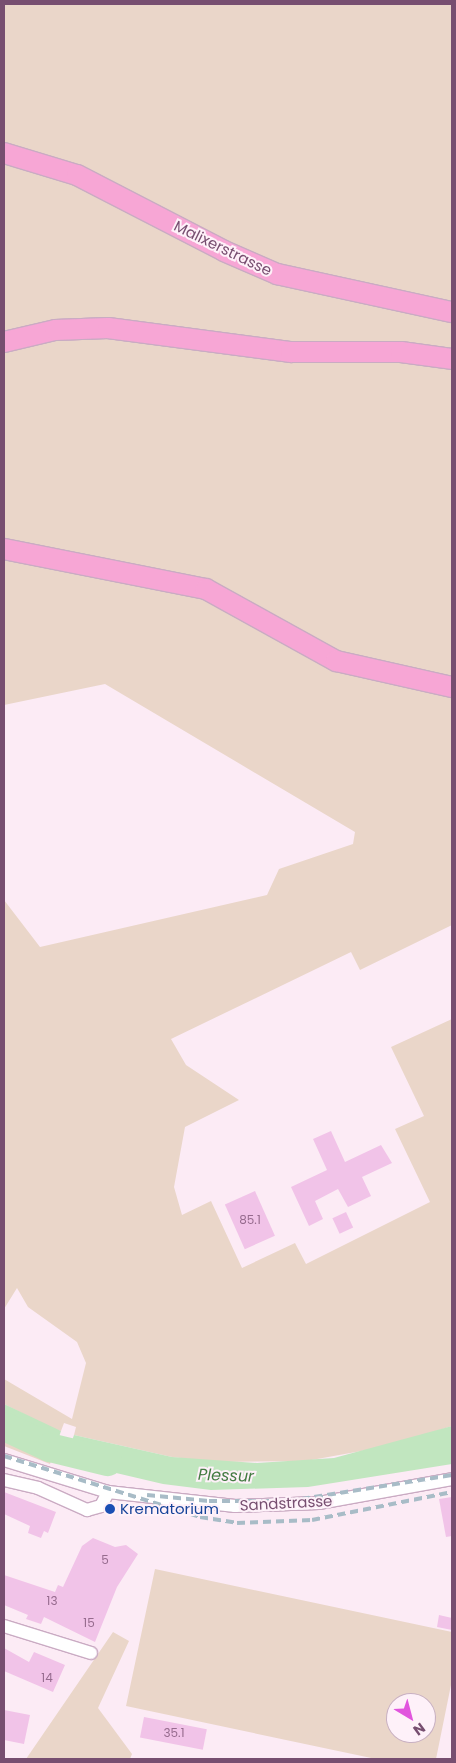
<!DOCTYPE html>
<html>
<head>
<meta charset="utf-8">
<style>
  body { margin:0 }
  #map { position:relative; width:456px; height:1763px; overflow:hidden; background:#fcebf5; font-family:Poppins,sans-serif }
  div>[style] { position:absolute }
  .green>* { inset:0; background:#ead6c9 }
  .water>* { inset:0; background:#c1e6bf }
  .river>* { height:29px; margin:-14.5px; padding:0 14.5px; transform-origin:14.5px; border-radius:14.5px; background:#c1e6bf }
  .building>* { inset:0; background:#f1c3e8; transform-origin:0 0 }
  .roads { filter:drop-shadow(1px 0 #caabc3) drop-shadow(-1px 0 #caabc3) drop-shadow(0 1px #caabc3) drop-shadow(0 -1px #caabc3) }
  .minor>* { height:12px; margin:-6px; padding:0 6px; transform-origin:6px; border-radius:6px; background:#fff }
  .primary>* { height:20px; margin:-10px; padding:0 10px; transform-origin:10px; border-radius:10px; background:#f7a6d5 }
  .rail>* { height:4px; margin-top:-2px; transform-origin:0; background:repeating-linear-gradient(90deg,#a8bcc7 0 8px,transparent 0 13px) }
  .dots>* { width:14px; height:14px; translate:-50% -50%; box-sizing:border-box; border:2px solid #fef1f9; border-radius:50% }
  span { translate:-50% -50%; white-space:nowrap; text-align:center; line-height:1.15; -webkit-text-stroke:4px #fef1f9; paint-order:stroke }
  .number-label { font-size:12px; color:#966b8e }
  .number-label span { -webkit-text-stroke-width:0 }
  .street-label { font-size:15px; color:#774e70 }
  .transit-label { font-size:15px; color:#164399 }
  .left { translate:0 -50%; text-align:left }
  .water-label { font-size:16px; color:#437b42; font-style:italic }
  .frame { position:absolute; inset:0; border:5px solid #774e70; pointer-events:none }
  .north { position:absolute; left:386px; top:1693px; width:50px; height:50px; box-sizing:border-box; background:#fef1f9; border:1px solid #c8b0c2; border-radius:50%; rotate:143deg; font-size:14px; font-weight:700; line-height:20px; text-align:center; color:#774e70 }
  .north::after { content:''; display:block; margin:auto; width:18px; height:22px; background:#e155dd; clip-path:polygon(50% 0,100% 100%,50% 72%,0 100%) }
</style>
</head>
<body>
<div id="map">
  <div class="green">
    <div style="clip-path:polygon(4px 4px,452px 4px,452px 925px,360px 970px,351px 952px,171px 1039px,186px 1065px,239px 1100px,185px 1127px,174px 1187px,182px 1215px,211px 1201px,242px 1268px,295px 1243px,306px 1264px,430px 1202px,395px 1129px,424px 1116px,391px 1047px,452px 1019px,452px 1426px,389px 1446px,306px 1461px,217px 1462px,172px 1457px,74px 1435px,76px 1427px,64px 1423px,61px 1431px,53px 1429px,4px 1404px,4px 1379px,72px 1419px,86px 1363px,77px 1342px,28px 1307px,17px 1288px,4px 1309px,4px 900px,40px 947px,267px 895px,279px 869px,353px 844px,355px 832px,105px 684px,4px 705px)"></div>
    <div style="clip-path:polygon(4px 1438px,52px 1458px,50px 1464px,4px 1446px)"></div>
    <div style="clip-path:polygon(evenodd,155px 1569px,452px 1632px,452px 1680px,436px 1759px,376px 1759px,126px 1706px,155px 1569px,396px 1703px,426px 1703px,426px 1733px,396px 1733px,396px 1703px)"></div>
    <div style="clip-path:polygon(113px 1632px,129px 1641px,98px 1708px,132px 1754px,130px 1759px,26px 1759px)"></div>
  </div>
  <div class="water">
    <div style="clip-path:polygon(4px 1404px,61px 1431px,52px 1458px,4px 1438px)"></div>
    <div style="clip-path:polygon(452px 1426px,452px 1464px,308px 1487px,211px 1490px,163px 1484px,65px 1461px,74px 1435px,172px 1457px,257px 1463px,334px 1458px)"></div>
  </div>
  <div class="river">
    <div style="left:4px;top:1426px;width:50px;rotate:25deg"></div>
    <div style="left:49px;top:1447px;width:60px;rotate:13.6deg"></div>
  </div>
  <div class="building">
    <div style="clip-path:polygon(331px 1131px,345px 1162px,381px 1145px,392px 1163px,362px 1177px,371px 1196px,348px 1207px,338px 1189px,315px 1201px,323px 1219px,309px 1226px,291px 1187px,327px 1170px,313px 1139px)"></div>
    <div style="left:255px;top:1191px;width:49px;height:33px;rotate:66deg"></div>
    <div style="left:346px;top:1212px;width:17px;height:15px;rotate:65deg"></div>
    <div style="clip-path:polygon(4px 1492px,56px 1512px,48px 1533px,44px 1531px,41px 1538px,28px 1533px,30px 1526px,4px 1514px)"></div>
    <div style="clip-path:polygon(452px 1497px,452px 1536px,446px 1537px,439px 1499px)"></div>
    <div style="clip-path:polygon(93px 1538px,115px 1547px,126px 1545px,138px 1554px,117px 1587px,95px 1642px,44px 1617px,41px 1624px,26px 1619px,28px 1615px,4px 1605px,4px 1575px,55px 1592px,58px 1585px,63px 1587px,82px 1546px)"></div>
    <div style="clip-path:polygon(439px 1615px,452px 1618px,452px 1630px,437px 1627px)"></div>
    <div style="clip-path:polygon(4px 1648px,29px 1662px,34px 1652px,65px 1665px,53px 1692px,4px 1671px)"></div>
    <div style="clip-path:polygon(4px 1710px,30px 1715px,24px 1744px,4px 1740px)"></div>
    <div style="left:144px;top:1717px;width:64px;height:21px;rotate:11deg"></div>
  </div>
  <div class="roads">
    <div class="minor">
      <div style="left:4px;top:1460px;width:109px;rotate:17.1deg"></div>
      <div style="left:108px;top:1492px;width:128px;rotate:6.3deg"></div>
      <div style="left:235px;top:1506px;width:84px;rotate:-2deg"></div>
      <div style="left:319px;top:1503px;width:135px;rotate:-10.2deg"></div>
      <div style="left:4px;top:1480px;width:35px;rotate:13deg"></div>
      <div style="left:38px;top:1488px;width:54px;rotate:24.2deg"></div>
      <div style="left:87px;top:1510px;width:15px;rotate:-16deg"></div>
      <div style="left:101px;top:1506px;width:16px;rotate:-63deg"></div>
      <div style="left:4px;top:1626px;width:91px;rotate:17.2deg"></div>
    </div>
    <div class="primary">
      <div style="left:4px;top:153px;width:76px;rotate:16.8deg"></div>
      <div style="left:77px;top:175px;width:165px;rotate:27.3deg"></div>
      <div style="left:224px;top:251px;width:58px;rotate:23.5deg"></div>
      <div style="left:277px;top:274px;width:179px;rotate:12.3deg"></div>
      <div style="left:4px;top:342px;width:52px;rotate:-13.2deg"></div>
      <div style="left:55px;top:330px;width:53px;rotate:-2.2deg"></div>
      <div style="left:108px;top:328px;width:185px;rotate:7.5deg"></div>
      <div style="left:291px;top:352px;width:110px"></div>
      <div style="left:401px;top:352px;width:51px;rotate:7.8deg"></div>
      <div style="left:4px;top:549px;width:206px;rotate:11.2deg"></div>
      <div style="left:206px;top:589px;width:149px;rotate:29deg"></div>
      <div style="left:336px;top:661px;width:119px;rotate:12.6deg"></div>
    </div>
  </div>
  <div class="rail">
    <div style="left:4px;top:1456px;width:205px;rotate:17.3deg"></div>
    <div style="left:200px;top:1517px;width:37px;rotate:9deg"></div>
    <div style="left:237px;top:1523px;width:75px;rotate:-2.3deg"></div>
    <div style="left:312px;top:1520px;width:143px;rotate:-11.3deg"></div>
    <div style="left:147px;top:1495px;width:62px;rotate:5.5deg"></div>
    <div style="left:209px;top:1501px;width:80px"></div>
    <div style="left:289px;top:1501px;width:165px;rotate:-9.1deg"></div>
  </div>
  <div class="dots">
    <div style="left:110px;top:1509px;background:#1a4fb4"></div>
  </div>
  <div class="number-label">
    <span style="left:250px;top:1220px">85.1</span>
    <span style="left:105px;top:1560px">5</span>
    <span style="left:52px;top:1601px">13</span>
    <span style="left:89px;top:1623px">15</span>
    <span style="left:47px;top:1678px">14</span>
    <span style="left:174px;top:1733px">35.1</span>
  </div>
  <div class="street-label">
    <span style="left:223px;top:248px;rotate:26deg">Malixerstrasse</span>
    <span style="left:286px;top:1503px;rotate:-3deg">Sandstrasse</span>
  </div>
  <div class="transit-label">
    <span class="left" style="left:120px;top:1509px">Krematorium</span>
  </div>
  <div class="water-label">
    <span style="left:226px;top:1476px;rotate:2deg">Plessur</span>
  </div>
  <div class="frame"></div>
  <div class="north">N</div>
</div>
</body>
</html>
